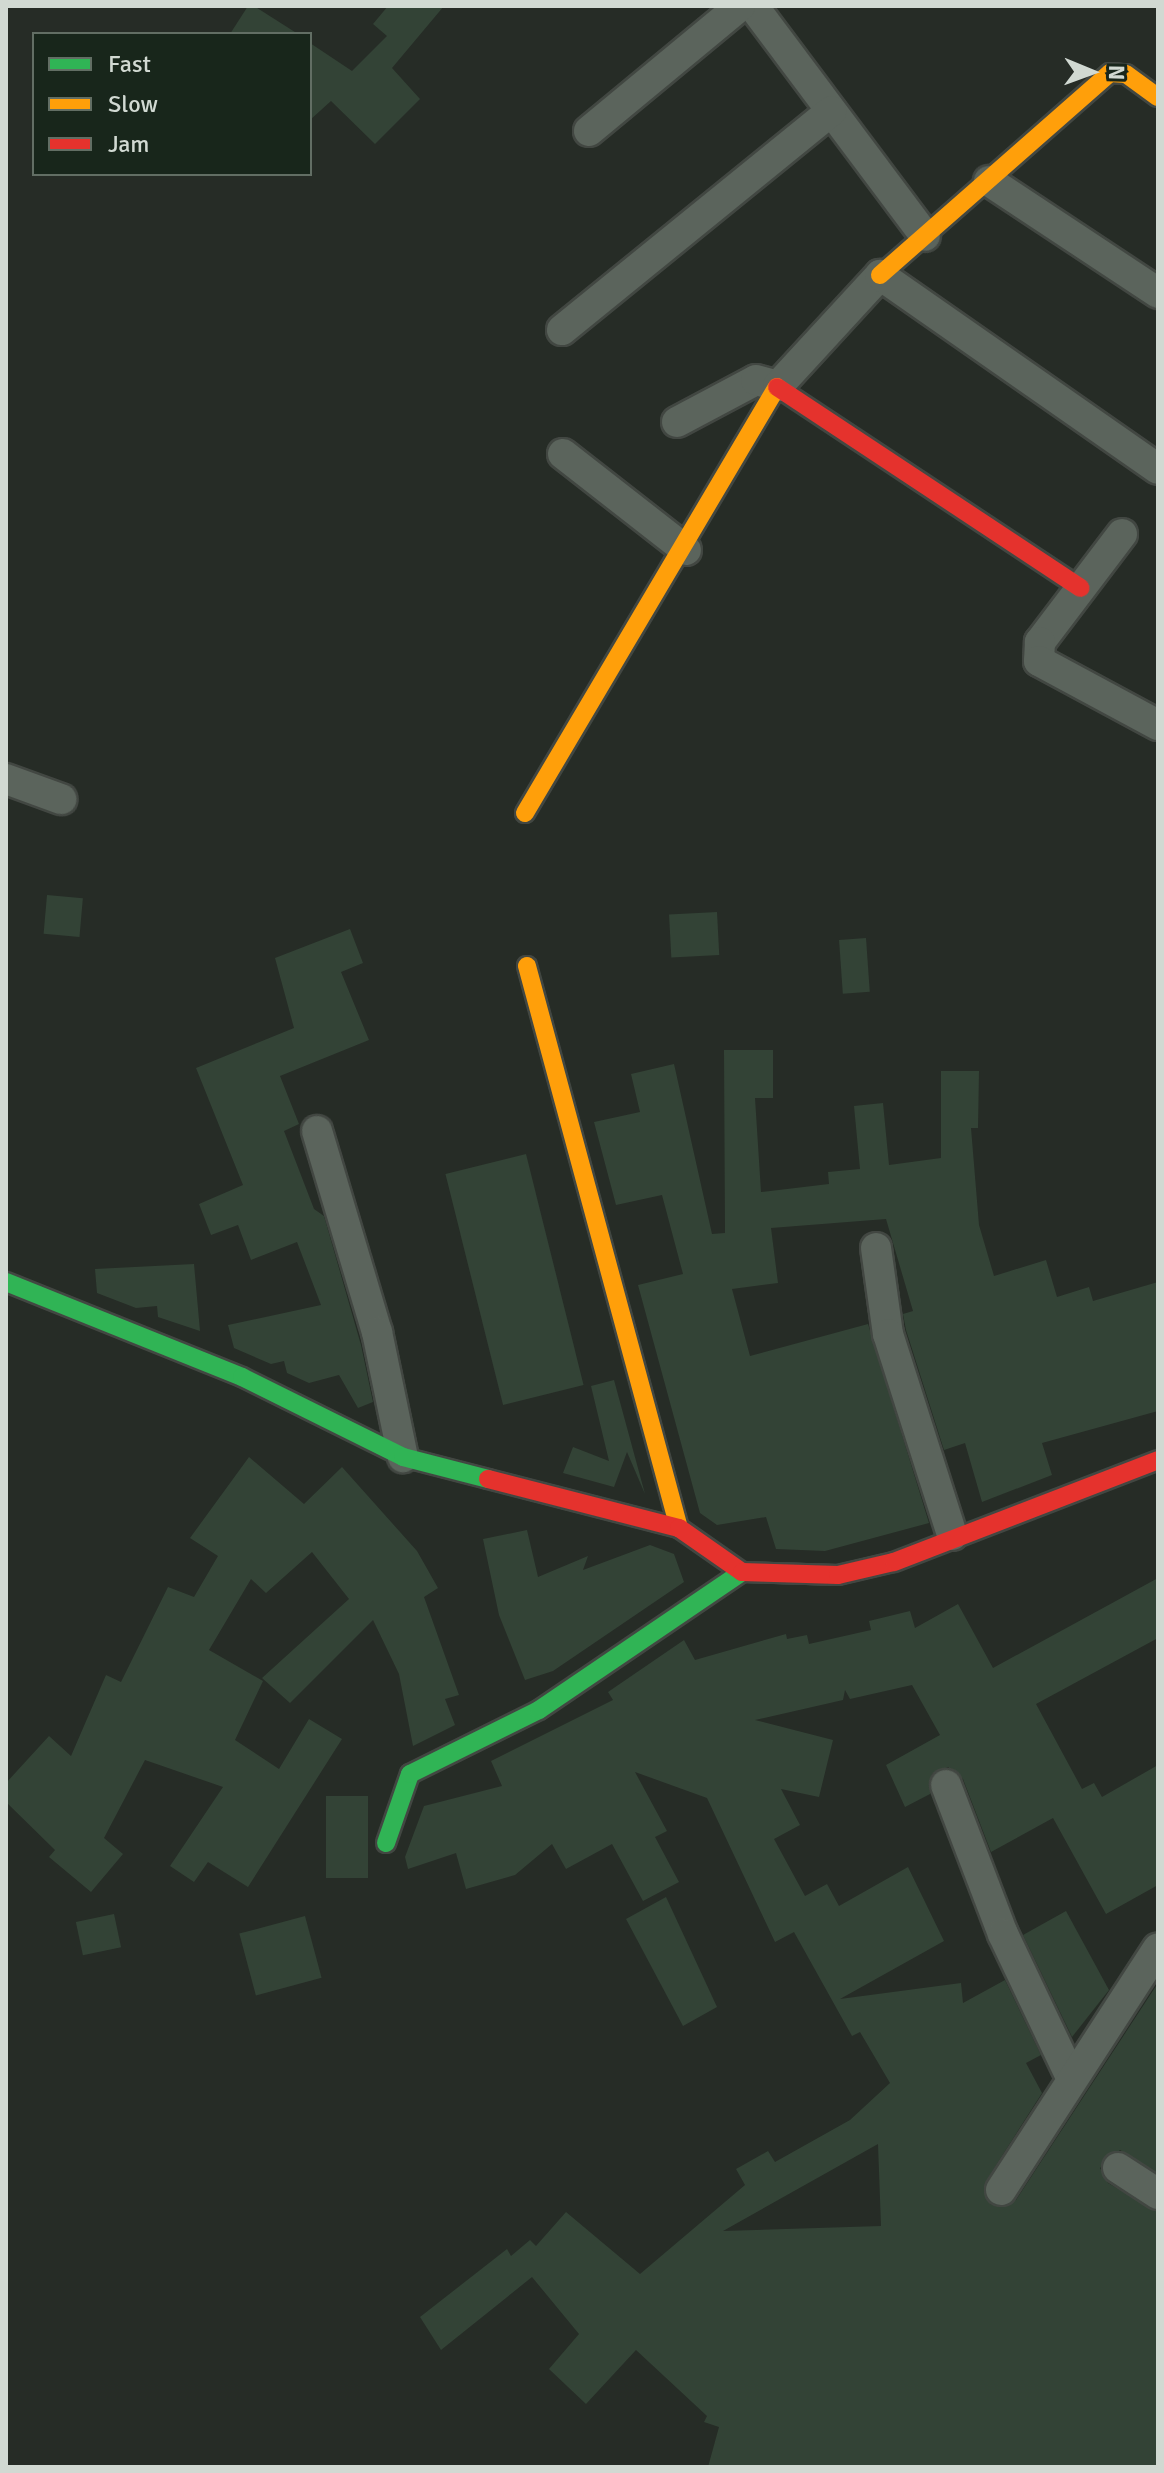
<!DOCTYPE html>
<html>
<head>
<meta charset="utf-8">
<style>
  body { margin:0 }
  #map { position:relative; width:1164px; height:2473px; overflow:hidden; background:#262c26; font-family:Signika,sans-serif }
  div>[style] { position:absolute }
  .building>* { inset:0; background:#334336; transform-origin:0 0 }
  .roads { filter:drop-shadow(2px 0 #424742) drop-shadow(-2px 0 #424742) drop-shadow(0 2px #424742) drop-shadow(0 -2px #424742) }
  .street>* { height:30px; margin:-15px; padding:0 15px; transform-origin:15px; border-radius:15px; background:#5b645c }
  .fast>* { height:18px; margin:-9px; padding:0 9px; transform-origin:9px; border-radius:9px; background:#30b455 }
  .slow>* { height:18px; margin:-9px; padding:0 9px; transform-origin:9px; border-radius:9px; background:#ff9f0a }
  .jam>* { height:18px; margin:-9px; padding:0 9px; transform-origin:9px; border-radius:9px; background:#e5322d }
  span { translate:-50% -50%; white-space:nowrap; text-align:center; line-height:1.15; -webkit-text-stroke:7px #18261b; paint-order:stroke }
  .frame { position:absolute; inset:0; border:8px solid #d1d9d2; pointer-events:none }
  .legend { position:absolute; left:32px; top:32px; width:280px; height:144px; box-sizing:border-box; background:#18261b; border:2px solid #626e64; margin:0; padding:10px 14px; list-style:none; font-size:24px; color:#d1d9d2 }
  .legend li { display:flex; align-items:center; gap:16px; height:40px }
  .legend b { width:40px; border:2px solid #626e64 }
  .north { position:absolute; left:1052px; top:32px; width:80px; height:80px; -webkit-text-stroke:6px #18261b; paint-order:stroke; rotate:91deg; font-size:22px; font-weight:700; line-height:32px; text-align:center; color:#d1d9d2 }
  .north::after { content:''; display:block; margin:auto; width:28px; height:36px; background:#d1d9d2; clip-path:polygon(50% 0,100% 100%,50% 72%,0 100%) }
</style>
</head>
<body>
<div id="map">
  <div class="building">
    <div style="clip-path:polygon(248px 6px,254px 6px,298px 34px,230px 34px)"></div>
    <div style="clip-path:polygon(388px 6px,444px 6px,392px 68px,420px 99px,375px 144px,331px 101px,310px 120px,310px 43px,352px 71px,387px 36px,373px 24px)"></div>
    <div style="left:47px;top:895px;width:36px;height:39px;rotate:5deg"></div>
    <div style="left:717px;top:912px;width:43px;height:48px;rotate:87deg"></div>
    <div style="clip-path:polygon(350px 929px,363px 963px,341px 972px,369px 1040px,280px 1076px,299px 1124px,284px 1131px,314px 1209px,324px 1216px,361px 1345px,373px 1402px,358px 1408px,339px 1375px,309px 1383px,287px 1373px,284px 1361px,271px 1364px,234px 1348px,228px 1325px,321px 1305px,297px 1242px,251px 1260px,238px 1225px,211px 1235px,199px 1204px,243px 1185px,196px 1068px,294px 1028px,275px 958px)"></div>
    <div style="left:866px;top:938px;width:54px;height:27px;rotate:86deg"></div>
    <div style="clip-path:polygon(724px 1050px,773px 1050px,773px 1098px,755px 1098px,761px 1192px,829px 1184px,828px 1172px,860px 1169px,854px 1106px,883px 1103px,889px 1165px,941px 1158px,941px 1071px,979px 1071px,978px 1128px,971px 1128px,979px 1225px,994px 1276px,1046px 1260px,1057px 1297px,1089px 1287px,1093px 1301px,1158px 1282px,1158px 1411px,1042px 1443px,1052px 1475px,982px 1502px,965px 1443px,944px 1450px,906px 1330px,903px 1314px,913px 1311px,886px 1219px,771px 1228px,778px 1283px,732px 1289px,750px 1356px,868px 1324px,929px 1523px,825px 1551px,776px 1549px,766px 1517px,717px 1525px,700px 1513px,638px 1285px,683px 1274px,662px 1195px,616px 1205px,594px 1122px,640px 1112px,631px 1074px,674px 1064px,712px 1234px,725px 1233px)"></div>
    <div style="left:526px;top:1154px;width:238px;height:83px;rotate:76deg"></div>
    <div style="clip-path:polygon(194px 1264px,200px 1331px,158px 1317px,157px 1306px,136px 1308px,97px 1293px,95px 1269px)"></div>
    <div style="clip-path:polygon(614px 1380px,645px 1494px,627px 1452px,614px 1487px,563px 1473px,573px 1447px,609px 1461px,591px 1386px)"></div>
    <div style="clip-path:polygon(249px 1457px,304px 1504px,342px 1467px,417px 1551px,438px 1588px,424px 1597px,459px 1695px,445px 1699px,455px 1725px,413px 1746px,399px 1674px,373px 1620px,290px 1703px,262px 1678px,349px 1599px,312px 1552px,266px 1593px,251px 1579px,209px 1650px,263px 1681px,235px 1740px,279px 1769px,309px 1719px,342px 1739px,248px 1887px,208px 1862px,194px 1882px,170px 1866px,223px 1787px,145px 1760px,104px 1838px,123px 1854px,91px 1892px,49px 1857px,55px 1850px,6px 1802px,6px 1783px,49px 1736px,71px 1756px,106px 1675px,121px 1682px,168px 1587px,194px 1597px,218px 1556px,190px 1538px)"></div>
    <div style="clip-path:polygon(527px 1530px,538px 1577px,588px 1556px,583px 1570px,650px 1545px,674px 1554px,684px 1582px,553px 1671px,525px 1680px,499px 1615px,483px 1539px)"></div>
    <div style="clip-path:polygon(evenodd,1158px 1578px,1158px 1638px,1036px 1704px,1082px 1789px,1094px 1783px,1102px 1797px,1158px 1765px,1158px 1885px,1106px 1914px,1053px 1818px,991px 1852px,963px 1779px,948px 1767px,932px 1774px,930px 1794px,905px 1807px,886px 1765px,940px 1735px,912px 1685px,850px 1699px,845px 1690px,843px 1700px,755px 1720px,833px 1740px,819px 1797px,781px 1789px,800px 1825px,774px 1839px,805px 1896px,827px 1884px,839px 1906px,908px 1867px,944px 1941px,840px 1999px,961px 1983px,963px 2003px,1005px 1980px,1041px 2055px,1026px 2063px,1042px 2093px,986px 2181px,991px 2205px,1016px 2200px,1158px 1983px,1158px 2173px,1120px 2150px,1100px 2168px,1108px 2183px,1158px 2212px,1158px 2467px,708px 2467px,719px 2427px,704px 2422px,707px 2416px,636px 2350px,586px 2404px,549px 2369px,579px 2334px,532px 2277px,441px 2350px,420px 2317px,507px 2249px,511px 2256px,530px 2240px,536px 2246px,566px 2212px,640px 2274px,745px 2185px,736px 2169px,768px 2151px,775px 2162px,850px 2120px,890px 2083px,860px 2032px,852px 2036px,794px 1932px,775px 1942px,707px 1798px,635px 1772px,667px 1831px,655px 1837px,679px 1882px,643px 1901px,612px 1844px,566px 1869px,552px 1844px,515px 1875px,466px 1889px,456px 1853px,408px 1869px,405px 1857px,424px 1806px,502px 1786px,491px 1761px,613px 1700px,608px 1692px,684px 1640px,695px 1660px,786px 1634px,787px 1639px,807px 1635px,809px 1644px,871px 1630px,869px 1621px,910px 1611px,915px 1628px,958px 1604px,993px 1668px,1158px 1578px,878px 2144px,881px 2226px,723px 2231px,878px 2144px)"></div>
    <div style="left:326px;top:1796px;width:42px;height:82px"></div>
    <div style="clip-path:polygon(666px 1897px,717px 2007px,683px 2026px,626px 1919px)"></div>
    <div style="clip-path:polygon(1066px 1911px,1109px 1990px,1072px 2037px,1023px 1935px)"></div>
    <div style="left:114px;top:1914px;width:34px;height:39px;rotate:78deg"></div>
    <div style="left:305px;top:1916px;width:64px;height:68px;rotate:75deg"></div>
  </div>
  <div class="roads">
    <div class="street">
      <div style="left:753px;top:6px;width:287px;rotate:53.2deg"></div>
      <div style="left:589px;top:131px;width:196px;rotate:-39.6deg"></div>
      <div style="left:989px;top:181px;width:203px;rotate:33.5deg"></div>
      <div style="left:562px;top:330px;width:347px;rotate:-39.1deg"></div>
      <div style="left:677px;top:422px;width:89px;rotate:-28deg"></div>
      <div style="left:756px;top:380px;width:23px;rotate:15deg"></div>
      <div style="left:778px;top:386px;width:151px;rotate:-47.4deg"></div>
      <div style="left:880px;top:275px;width:339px;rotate:34.9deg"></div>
      <div style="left:563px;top:454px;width:156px;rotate:38deg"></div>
      <div style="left:1122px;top:534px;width:136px;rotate:127.2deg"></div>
      <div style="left:1040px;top:642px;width:19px;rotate:93deg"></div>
      <div style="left:1039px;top:661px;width:135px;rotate:28.3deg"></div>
      <div style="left:6px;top:779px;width:59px;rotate:20deg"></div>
      <div style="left:317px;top:1131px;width:210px;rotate:73.4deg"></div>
      <div style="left:377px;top:1332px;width:128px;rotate:78.3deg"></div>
      <div style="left:876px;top:1248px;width:87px;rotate:82.1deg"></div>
      <div style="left:888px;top:1334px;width:211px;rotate:72.3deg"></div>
      <div style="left:946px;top:1785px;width:160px;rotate:69.1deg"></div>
      <div style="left:1003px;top:1934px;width:158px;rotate:64.6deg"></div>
      <div style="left:1118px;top:2168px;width:48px;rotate:33deg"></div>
      <div style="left:1001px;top:2190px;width:288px;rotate:-57deg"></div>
    </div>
    <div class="fast">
      <div style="left:6px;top:1282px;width:254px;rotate:21.9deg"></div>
      <div style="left:242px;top:1377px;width:180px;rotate:26.4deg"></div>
      <div style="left:403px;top:1457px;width:88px;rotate:14.5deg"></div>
      <div style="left:386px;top:1843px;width:73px;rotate:-70.8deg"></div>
      <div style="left:410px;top:1774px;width:144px;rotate:-26.4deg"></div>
      <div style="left:539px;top:1710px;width:245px;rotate:-34.2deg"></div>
    </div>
    <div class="slow">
      <div style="left:880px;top:275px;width:306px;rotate:-41.3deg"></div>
      <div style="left:1110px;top:73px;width:16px;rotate:4deg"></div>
      <div style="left:1126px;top:74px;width:39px;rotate:36deg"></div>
      <div style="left:525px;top:813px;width:495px;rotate:-59.4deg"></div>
      <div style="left:527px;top:966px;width:582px;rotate:74.87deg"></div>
    </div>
    <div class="jam">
      <div style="left:777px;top:387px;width:364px;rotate:33.5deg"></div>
      <div style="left:488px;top:1479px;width:197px;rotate:14.4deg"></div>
      <div style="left:679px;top:1528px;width:77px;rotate:34.9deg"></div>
      <div style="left:742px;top:1572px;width:96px;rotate:1.8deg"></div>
      <div style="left:838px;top:1575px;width:57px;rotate:-13.1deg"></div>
      <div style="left:894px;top:1562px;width:283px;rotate:-21.1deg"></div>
    </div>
  </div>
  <div class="frame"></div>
  <ul class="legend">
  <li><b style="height:10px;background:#30b455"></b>Fast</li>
  <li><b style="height:10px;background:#ff9f0a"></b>Slow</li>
  <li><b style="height:10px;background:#e5322d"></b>Jam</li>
  </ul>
  <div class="north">N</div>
</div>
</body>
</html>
